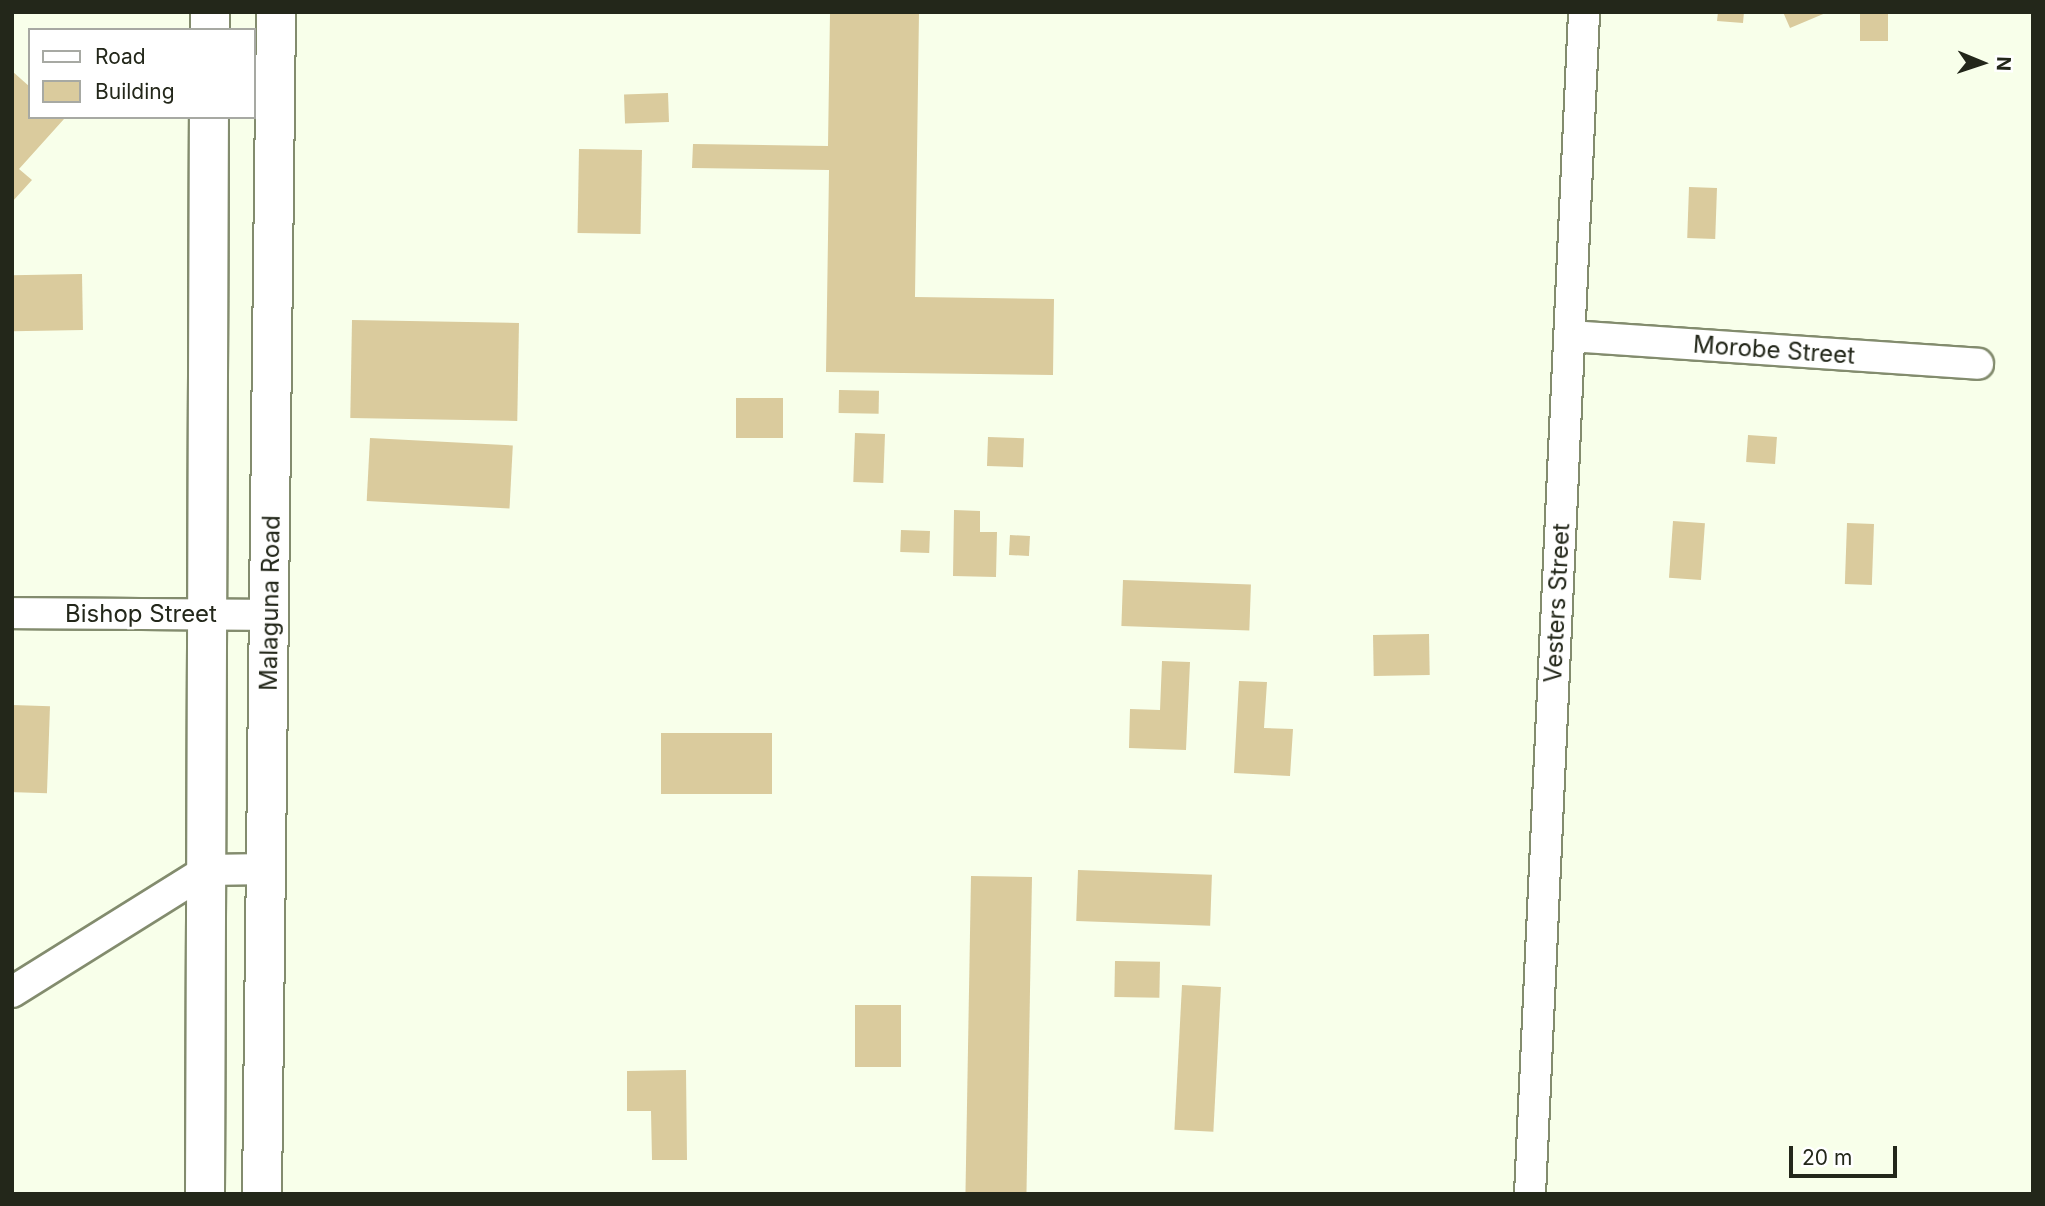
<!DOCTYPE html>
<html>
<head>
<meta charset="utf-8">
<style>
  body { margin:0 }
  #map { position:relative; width:2045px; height:1206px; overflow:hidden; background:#f8ffea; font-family:Inter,sans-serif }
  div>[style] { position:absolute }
  .building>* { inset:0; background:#dacb9d; transform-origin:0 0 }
  .roads { filter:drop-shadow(2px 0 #838c6e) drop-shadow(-2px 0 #838c6e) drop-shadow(0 2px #838c6e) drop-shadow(0 -2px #838c6e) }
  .minor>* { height:30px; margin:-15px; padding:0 15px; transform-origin:15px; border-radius:15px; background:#fff }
  .tertiary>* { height:38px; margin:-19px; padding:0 19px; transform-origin:19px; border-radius:19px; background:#fff }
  span { translate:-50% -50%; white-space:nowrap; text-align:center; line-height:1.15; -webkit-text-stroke:5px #fff; paint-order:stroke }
  .street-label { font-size:24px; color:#23271a }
  .frame { position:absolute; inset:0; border:14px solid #23271a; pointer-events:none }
  .legend { position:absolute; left:28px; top:28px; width:228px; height:91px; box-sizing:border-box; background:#fff; border:2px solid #a7a9a3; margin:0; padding:9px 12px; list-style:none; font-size:21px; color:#23271a }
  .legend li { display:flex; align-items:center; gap:14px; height:35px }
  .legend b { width:35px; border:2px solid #a7a9a3 }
  .north { position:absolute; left:1947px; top:28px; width:70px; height:70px; -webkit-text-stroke:5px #fff; paint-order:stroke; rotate:92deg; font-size:19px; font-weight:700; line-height:28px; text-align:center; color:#23271a }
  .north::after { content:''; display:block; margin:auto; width:24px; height:32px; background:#23271a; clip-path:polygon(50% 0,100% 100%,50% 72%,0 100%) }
  .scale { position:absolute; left:1789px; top:1146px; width:108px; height:32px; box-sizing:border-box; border:4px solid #23271a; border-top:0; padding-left:9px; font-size:21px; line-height:24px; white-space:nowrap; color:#23271a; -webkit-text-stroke:5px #fff; paint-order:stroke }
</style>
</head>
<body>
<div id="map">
  <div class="building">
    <div style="clip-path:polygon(830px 12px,919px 12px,915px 297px,1054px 299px,1053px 375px,826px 372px,829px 170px,692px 168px,693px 144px,828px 146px)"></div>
    <div style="clip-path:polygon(1718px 12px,1744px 12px,1743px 23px,1717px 21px)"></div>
    <div style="clip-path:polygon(1783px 12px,1828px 12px,1790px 28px)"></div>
    <div style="left:1860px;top:12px;width:28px;height:29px"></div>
    <div style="clip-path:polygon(12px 71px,30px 87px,30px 117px,64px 119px,19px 169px,32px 180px,12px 202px)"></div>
    <div style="left:668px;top:93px;width:29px;height:44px;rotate:88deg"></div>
    <div style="left:579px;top:149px;width:63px;height:84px;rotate:1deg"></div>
    <div style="left:1689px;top:187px;width:28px;height:51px;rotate:2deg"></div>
    <div style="left:82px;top:274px;width:56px;height:70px;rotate:89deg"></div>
    <div style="left:352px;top:320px;width:167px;height:98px;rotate:1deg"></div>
    <div style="left:839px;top:390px;width:40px;height:23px;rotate:1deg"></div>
    <div style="left:736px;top:398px;width:47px;height:40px"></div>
    <div style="left:855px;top:433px;width:30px;height:49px;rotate:2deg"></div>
    <div style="left:1748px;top:435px;width:29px;height:27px;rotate:4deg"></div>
    <div style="left:988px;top:437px;width:36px;height:29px;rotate:2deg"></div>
    <div style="left:370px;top:438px;width:143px;height:63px;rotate:3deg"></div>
    <div style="clip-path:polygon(954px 510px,980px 511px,980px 532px,997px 532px,996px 577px,953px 576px)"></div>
    <div style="left:1673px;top:521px;width:32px;height:57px;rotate:4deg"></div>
    <div style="left:1847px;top:523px;width:27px;height:61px;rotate:2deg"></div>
    <div style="left:901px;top:530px;width:29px;height:22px;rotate:2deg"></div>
    <div style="left:1010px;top:535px;width:20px;height:20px;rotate:3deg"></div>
    <div style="left:1123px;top:580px;width:128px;height:46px;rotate:2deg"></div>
    <div style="left:1429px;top:634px;width:41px;height:56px;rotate:89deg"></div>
    <div style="clip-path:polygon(1162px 661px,1190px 662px,1186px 750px,1129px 748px,1130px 709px,1160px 710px)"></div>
    <div style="clip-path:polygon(1239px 681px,1267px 682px,1264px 728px,1293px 729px,1290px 776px,1234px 773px)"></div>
    <div style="left:12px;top:705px;width:38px;height:87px;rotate:2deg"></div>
    <div style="left:661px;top:733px;width:111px;height:61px"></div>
    <div style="left:1078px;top:870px;width:134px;height:51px;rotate:2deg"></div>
    <div style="left:971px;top:876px;width:61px;height:318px;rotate:1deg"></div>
    <div style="left:1115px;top:961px;width:45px;height:36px;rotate:1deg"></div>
    <div style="left:1182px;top:985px;width:39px;height:145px;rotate:3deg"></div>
    <div style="left:855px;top:1005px;width:46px;height:62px"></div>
    <div style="clip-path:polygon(686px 1070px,687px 1160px,652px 1160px,651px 1111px,627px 1111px,627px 1071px)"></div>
  </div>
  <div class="roads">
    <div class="minor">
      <div style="left:1570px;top:336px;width:409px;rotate:3.9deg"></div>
      <div style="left:12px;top:613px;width:257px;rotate:0.4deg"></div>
      <div style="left:12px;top:992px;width:230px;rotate:-32deg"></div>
      <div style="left:207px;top:870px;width:60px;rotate:-1deg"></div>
      <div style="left:1530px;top:1194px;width:1183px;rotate:-87.38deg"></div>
    </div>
    <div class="tertiary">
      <div style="left:210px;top:30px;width:18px;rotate:-90deg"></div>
      <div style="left:205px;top:1194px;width:1077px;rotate:-89.79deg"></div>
      <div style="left:262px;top:1194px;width:1182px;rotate:-89.32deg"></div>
    </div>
  </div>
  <div class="street-label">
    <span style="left:1774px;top:350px;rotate:4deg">Morobe Street</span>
    <span style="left:270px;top:603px;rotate:-89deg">Malaguna Road</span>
    <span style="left:1557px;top:603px;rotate:-87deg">Vesters Street</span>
    <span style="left:141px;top:614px">Bishop Street</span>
  </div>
  <div class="frame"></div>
  <ul class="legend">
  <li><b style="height:9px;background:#fff"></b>Road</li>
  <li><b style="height:19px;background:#dacb9d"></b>Building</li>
  </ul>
  <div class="north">N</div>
  <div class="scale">20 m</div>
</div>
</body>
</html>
